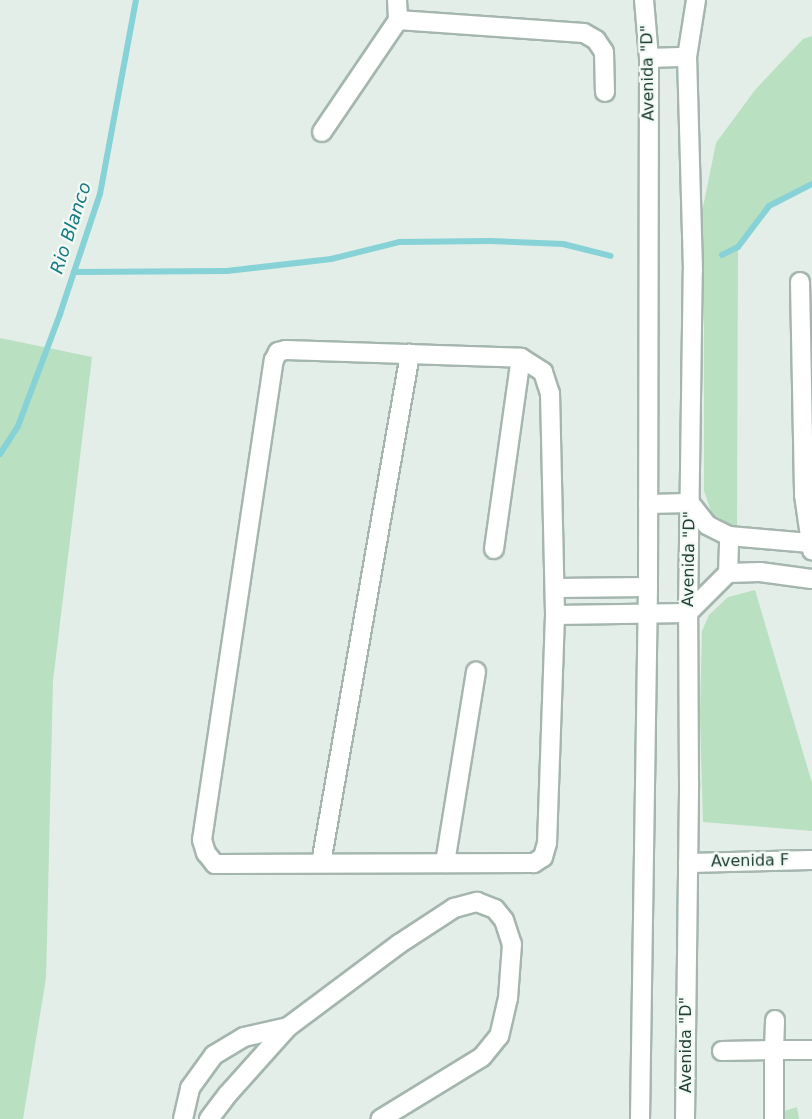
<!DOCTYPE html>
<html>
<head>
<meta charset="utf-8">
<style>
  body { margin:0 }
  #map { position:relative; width:812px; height:1119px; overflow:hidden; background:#e2eee7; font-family:"DejaVu Sans",sans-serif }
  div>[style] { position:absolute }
  .green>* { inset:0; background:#b9e0c0 }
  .stream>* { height:6px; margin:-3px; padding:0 3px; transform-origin:3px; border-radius:3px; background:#86d2d7 }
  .roads { filter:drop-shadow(2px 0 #a4b6ae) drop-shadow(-2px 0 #a4b6ae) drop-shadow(0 2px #a4b6ae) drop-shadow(0 -2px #a4b6ae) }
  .minor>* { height:18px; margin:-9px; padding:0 9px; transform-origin:9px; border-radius:9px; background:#fff }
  span { translate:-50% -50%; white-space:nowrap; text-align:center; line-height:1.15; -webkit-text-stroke:4.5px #f3faf6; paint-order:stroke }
  .street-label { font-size:16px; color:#204034 }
  .water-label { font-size:18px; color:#167a81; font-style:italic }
</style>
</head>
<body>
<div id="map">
  <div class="green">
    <div style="clip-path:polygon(812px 36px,812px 184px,769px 206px,738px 247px,737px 528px,712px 514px,704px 491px,704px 275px,701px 217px,716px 143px,755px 90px,803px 39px)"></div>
    <div style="clip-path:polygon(0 338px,92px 357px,53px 681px,46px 978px,23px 1119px,0 1119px)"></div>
    <div style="clip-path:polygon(755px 590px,812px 783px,812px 831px,703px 822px,700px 716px,702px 631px,709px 615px,728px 597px)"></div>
    <div style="clip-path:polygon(797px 1107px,799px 1119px,779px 1119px,778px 1113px)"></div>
  </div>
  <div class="stream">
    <div style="left:722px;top:255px;width:18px;rotate:-27deg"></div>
    <div style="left:738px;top:247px;width:51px;rotate:-52.9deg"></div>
    <div style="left:769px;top:206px;width:48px;rotate:-27.1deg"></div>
    <div style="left:74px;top:272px;width:153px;rotate:-0.4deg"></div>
    <div style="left:227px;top:271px;width:105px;rotate:-6.6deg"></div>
    <div style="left:331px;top:259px;width:70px;rotate:-14deg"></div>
    <div style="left:399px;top:242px;width:91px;rotate:-0.6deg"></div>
    <div style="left:490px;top:241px;width:73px;rotate:2.4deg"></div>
    <div style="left:563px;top:244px;width:49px;rotate:14deg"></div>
    <div style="left:0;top:454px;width:33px;rotate:-57deg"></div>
    <div style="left:18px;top:426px;width:120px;rotate:-69.4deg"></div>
    <div style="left:60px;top:314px;width:126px;rotate:-71.6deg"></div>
    <div style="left:100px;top:194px;width:197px;rotate:-79.5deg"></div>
  </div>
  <div class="roads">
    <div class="minor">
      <div style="left:397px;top:0;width:20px;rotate:87deg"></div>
      <div style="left:398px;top:20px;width:186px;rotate:4deg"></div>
      <div style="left:584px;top:33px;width:14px;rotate:30deg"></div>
      <div style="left:596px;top:40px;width:14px;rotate:56deg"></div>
      <div style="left:604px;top:52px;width:40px;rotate:88.6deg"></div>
      <div style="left:649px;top:58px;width:38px;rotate:-2deg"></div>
      <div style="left:322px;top:132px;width:135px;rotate:-55.8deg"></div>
      <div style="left:800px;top:282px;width:213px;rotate:88.9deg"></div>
      <div style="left:804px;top:495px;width:56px;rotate:81.7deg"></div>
      <div style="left:286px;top:350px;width:235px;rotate:1.9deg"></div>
      <div style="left:521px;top:358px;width:26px;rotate:32deg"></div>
      <div style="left:543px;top:372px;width:22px;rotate:72deg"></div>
      <div style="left:550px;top:393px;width:222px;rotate:88.7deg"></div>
      <div style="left:555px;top:615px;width:228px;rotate:92deg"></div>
      <div style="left:547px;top:843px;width:15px;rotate:106deg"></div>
      <div style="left:543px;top:857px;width:11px;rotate:146deg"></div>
      <div style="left:534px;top:863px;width:319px;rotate:179.8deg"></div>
      <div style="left:215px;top:864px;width:14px;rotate:-129deg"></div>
      <div style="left:206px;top:853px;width:14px;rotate:-107deg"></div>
      <div style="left:202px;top:840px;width:485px;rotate:-81.5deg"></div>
      <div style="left:274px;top:360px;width:9px;rotate:-63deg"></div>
      <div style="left:278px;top:352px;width:8px;rotate:-14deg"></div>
      <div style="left:648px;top:504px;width:42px;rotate:-1.4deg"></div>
      <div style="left:690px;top:503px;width:28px;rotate:52deg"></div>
      <div style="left:707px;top:525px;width:25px;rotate:27deg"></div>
      <div style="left:729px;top:536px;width:81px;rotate:4.9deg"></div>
      <div style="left:494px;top:549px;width:193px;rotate:-82deg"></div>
      <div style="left:728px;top:573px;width:37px;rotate:-88deg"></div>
      <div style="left:555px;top:588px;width:93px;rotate:-0.6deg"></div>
      <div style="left:555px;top:615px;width:133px;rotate:-0.9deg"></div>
      <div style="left:688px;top:613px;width:57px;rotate:-45deg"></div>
      <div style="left:728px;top:573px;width:32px;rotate:-2deg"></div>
      <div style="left:760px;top:572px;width:52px;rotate:7.7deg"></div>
      <div style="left:321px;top:863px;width:517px;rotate:-80.08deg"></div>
      <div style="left:445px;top:863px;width:194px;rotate:-80.8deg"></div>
      <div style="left:688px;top:863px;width:124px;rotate:-1.4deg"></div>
      <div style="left:722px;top:1051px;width:52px;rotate:-1.1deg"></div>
      <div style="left:774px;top:1050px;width:30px;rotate:-88deg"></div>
      <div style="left:183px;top:1119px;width:32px;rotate:-77deg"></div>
      <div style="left:190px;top:1088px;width:41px;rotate:-54deg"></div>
      <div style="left:214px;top:1055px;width:35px;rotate:-31deg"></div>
      <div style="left:244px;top:1037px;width:45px;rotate:-12.8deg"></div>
      <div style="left:209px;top:1119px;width:31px;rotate:-53deg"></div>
      <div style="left:228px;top:1094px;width:90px;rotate:-48.2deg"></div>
      <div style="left:288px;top:1027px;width:139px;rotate:-36.8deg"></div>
      <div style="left:399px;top:944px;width:66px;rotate:-33.2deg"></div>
      <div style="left:454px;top:908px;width:24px;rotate:-15deg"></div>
      <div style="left:477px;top:902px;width:19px;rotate:21deg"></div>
      <div style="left:495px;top:909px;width:14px;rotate:51deg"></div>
      <div style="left:504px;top:920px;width:25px;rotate:72deg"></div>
      <div style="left:512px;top:944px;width:54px;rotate:94.2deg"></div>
      <div style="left:508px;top:998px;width:39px;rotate:103deg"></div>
      <div style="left:499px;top:1036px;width:27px;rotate:129deg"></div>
      <div style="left:482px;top:1057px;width:119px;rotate:148.5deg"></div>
      <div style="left:640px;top:1119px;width:532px;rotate:-89.14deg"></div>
      <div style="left:648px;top:587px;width:529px;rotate:-89.89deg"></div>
      <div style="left:649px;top:58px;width:58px;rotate:-94.9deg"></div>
      <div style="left:685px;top:1119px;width:337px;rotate:-89.3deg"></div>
      <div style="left:689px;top:782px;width:169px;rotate:-90.3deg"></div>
      <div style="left:688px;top:613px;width:343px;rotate:-89.2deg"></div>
      <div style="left:693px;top:270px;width:213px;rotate:-91.6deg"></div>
      <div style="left:687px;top:57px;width:58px;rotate:-81deg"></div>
      <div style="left:774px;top:1119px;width:69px;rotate:-90deg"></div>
      <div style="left:774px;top:1050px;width:38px"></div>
    </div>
  </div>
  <div class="street-label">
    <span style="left:648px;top:73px;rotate:-91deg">Avenida "D"</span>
    <span style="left:689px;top:559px;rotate:-89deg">Avenida "D"</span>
    <span style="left:750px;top:861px;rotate:-1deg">Avenida F</span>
    <span style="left:686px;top:1045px;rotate:-90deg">Avenida "D"</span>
  </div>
  <div class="water-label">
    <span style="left:71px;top:228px;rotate:-72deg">Rio Blanco</span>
  </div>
</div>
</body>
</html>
